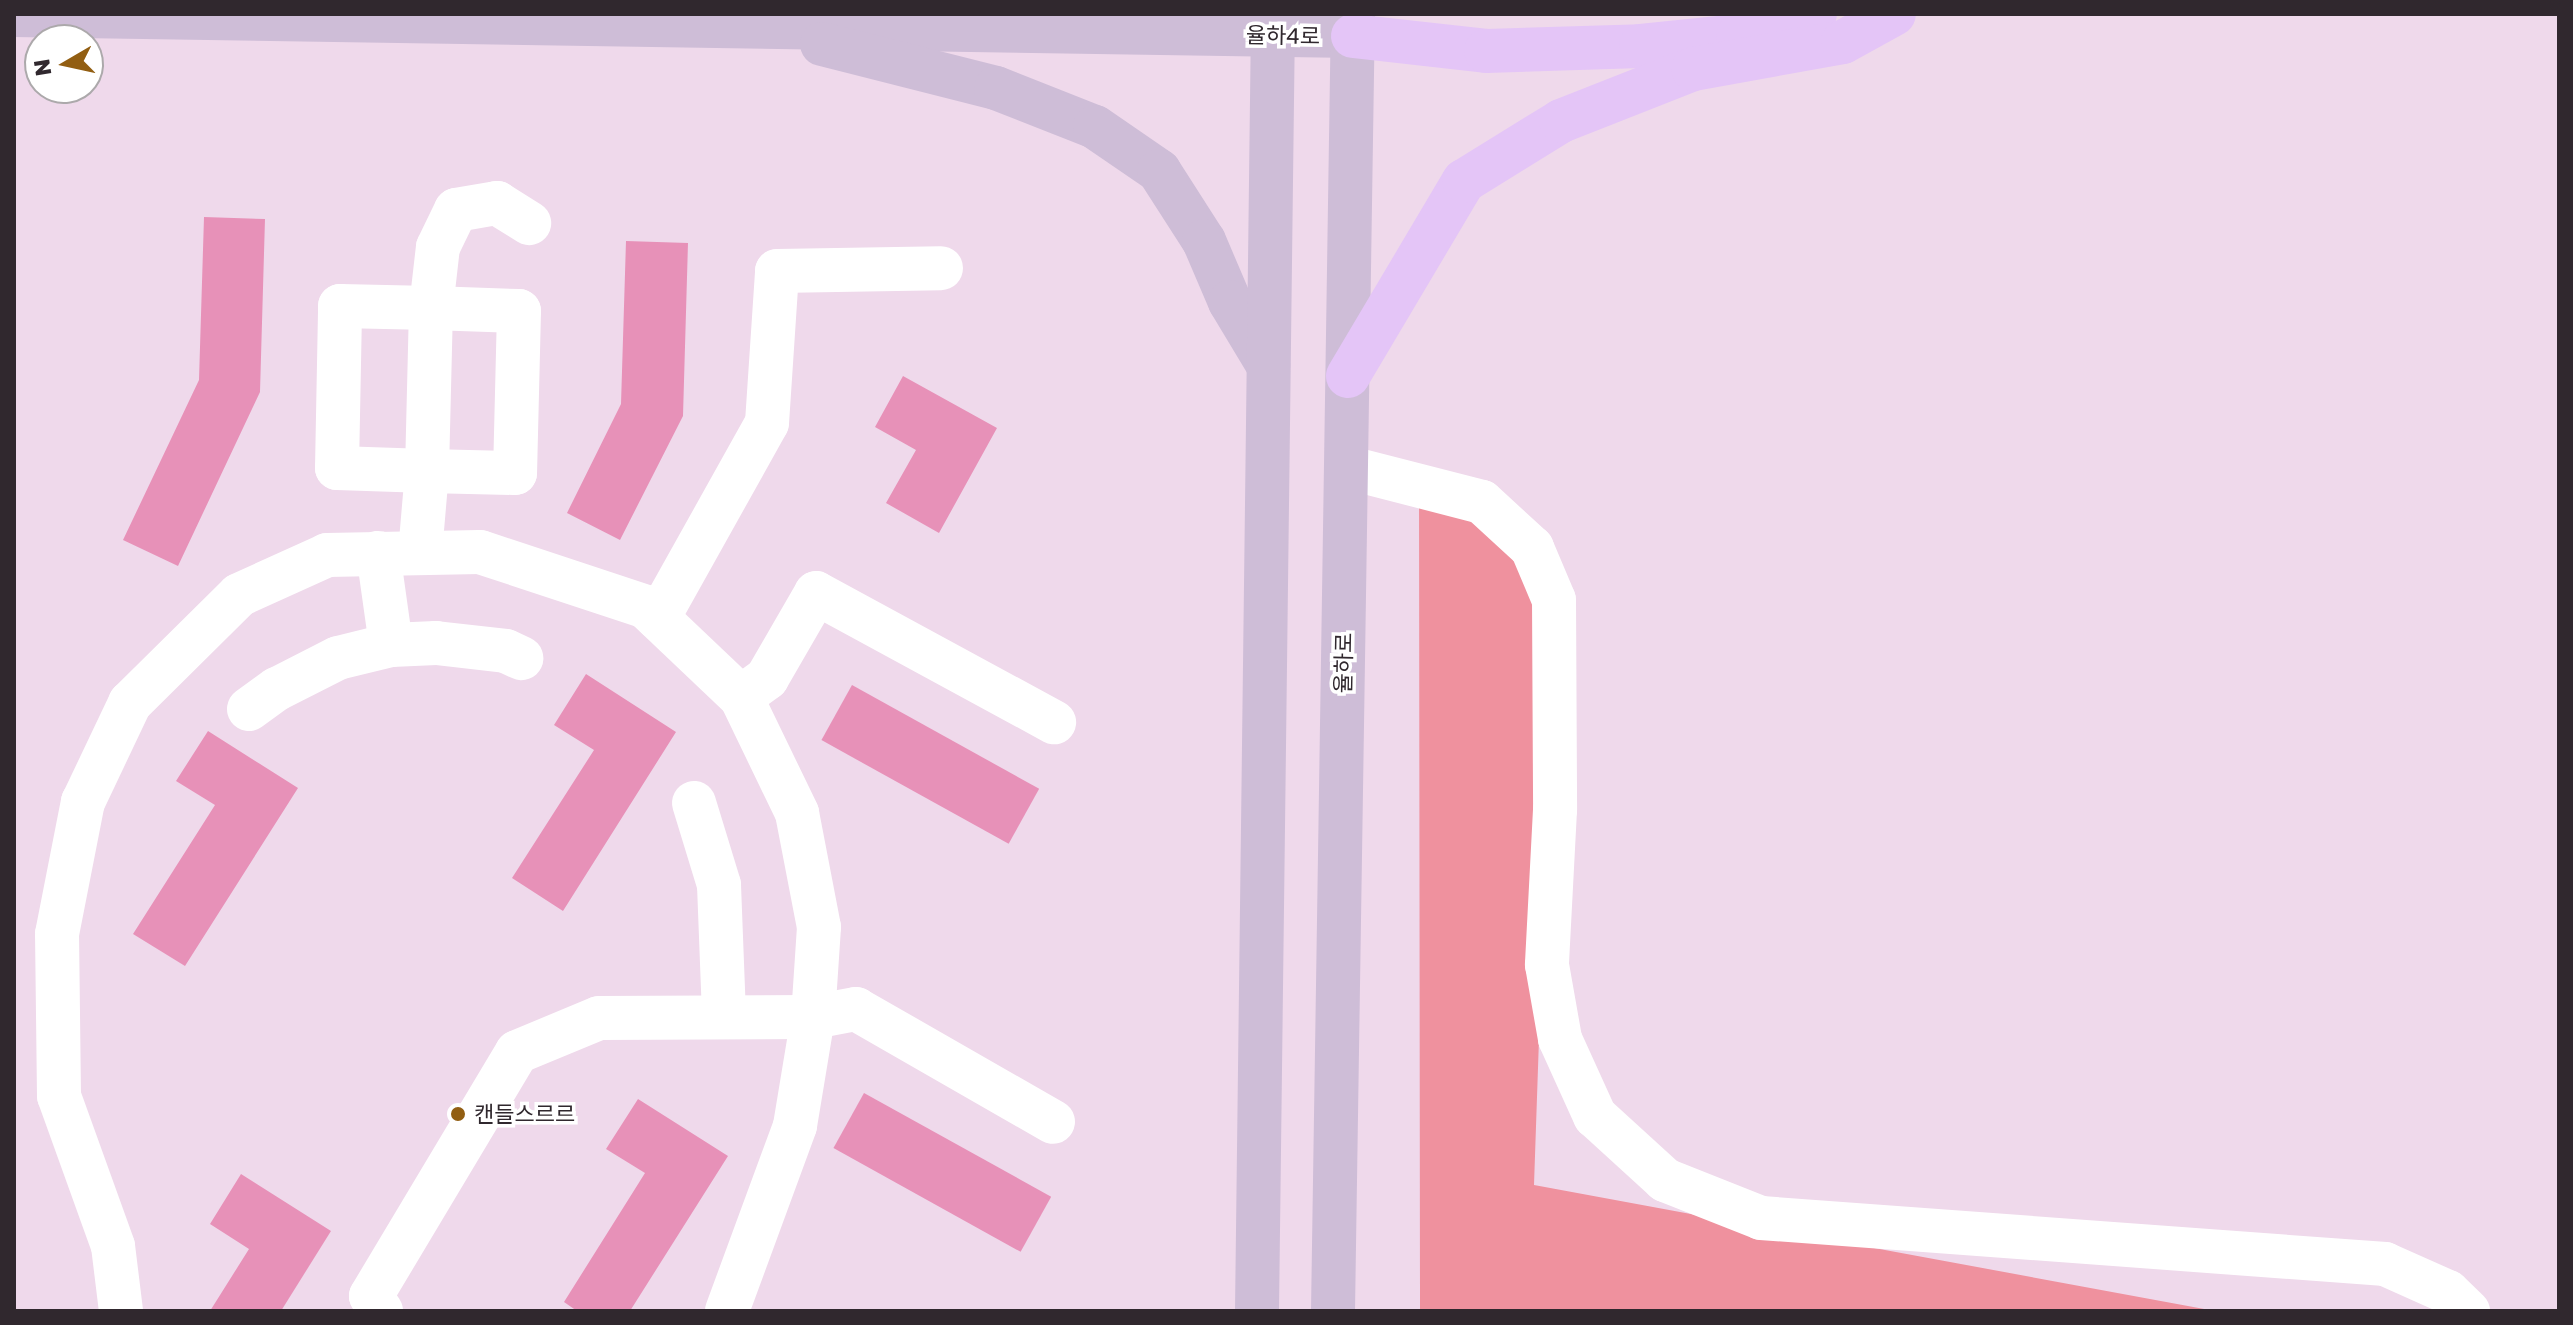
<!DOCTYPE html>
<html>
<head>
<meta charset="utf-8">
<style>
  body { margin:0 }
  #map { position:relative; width:2573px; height:1325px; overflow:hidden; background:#efd9eb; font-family:"Golos Text","Noto Sans KR",sans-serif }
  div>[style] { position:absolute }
  .forest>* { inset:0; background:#ef919e }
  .building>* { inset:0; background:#e791b8; transform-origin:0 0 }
  .minor>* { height:44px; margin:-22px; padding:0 22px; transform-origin:22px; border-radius:22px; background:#fff }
  .major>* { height:44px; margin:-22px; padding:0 22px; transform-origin:22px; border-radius:22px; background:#cebdd7 }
  .highway>* { height:44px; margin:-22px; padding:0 22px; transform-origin:22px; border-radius:22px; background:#e4c5f7 }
  .dots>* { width:22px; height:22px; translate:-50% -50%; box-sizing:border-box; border:4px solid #fff; border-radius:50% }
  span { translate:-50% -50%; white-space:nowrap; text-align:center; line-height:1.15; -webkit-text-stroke:7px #fff; paint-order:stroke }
  .street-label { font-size:22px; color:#30282e }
  .poi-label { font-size:22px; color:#30282e }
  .left { translate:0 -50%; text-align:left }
  .frame { position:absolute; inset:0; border:16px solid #30282e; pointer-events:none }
  .north { position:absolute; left:24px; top:24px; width:80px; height:80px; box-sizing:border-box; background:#fff; border:2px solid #aca9ab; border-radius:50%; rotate:261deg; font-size:22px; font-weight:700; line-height:32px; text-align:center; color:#30282e }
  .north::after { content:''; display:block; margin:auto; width:28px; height:36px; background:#925e12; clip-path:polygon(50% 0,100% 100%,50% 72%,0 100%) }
</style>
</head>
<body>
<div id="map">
  <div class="forest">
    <div style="clip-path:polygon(1419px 485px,1482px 502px,1554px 600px,1534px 1185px,2215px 1311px,1420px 1311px)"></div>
  </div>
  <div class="building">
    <div style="clip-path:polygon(204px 217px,265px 219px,260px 392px,178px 566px,123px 540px,199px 380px)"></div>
    <div style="clip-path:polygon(626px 241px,688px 243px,683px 416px,620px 540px,567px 513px,621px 404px)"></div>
    <div style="clip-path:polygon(903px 376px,997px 428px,939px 533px,886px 503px,916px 450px,875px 427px)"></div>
    <div style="clip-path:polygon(586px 674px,676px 732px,563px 911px,512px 878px,594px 750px,554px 725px)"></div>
    <div style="left:852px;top:685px;width:214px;height:63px;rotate:29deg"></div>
    <div style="clip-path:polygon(208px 731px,298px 788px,185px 966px,133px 934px,215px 805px,176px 781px)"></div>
    <div style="left:864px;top:1093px;width:214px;height:63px;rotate:29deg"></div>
    <div style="clip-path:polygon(638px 1099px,728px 1156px,630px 1311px,577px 1311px,564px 1302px,645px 1173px,606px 1149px)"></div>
    <div style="clip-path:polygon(241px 1174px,331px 1231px,281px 1311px,210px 1311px,249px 1249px,210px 1224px)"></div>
  </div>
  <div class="minor">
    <div style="left:1346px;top:467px;width:140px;rotate:14.4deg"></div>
    <div style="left:1482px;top:502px;width:68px;rotate:42.6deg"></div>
    <div style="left:1532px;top:548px;width:56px;rotate:67.1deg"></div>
    <div style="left:1554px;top:600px;width:210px;rotate:89.7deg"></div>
    <div style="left:1555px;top:810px;width:155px;rotate:93deg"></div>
    <div style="left:1547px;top:965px;width:75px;rotate:80deg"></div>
    <div style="left:1560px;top:1039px;width:85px;rotate:65.6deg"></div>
    <div style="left:1595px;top:1116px;width:95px;rotate:42.4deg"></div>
    <div style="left:1665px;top:1180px;width:103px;rotate:21.6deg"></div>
    <div style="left:1761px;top:1218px;width:626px;rotate:4.22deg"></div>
    <div style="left:2385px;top:1264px;width:69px;rotate:24deg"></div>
    <div style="left:2448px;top:1292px;width:28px;rotate:44deg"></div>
    <div style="left:420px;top:553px;width:82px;rotate:-85.1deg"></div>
    <div style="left:427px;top:471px;width:90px;rotate:-178.1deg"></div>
    <div style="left:337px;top:468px;width:162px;rotate:-88.9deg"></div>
    <div style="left:340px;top:306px;width:91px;rotate:1.3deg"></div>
    <div style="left:431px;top:308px;width:88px;rotate:2deg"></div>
    <div style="left:519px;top:311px;width:162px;rotate:91.4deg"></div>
    <div style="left:515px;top:473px;width:88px;rotate:-178.7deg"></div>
    <div style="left:427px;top:471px;width:163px;rotate:-88.6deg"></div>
    <div style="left:431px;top:308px;width:61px;rotate:-83.5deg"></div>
    <div style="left:438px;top:247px;width:41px;rotate:-64.1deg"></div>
    <div style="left:456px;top:210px;width:42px;rotate:-9.7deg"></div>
    <div style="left:497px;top:203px;width:38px;rotate:32deg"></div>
    <div style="left:658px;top:618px;width:223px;rotate:-60.8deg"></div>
    <div style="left:767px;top:423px;width:152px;rotate:-86.2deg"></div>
    <div style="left:777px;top:271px;width:164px;rotate:-1deg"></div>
    <div style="left:391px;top:645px;width:45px;rotate:-2.5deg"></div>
    <div style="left:436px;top:643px;width:70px;rotate:6.5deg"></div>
    <div style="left:506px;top:651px;width:17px;rotate:25deg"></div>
    <div style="left:741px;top:697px;width:32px;rotate:-36deg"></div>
    <div style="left:767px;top:678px;width:98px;rotate:-60deg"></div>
    <div style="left:816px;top:593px;width:271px;rotate:28.5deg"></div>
    <div style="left:249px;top:709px;width:34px;rotate:-36deg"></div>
    <div style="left:277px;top:689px;width:68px;rotate:-26.9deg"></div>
    <div style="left:338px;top:658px;width:55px;rotate:-13.8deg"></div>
    <div style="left:391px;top:645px;width:93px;rotate:-98deg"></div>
    <div style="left:694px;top:803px;width:86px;rotate:73deg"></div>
    <div style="left:719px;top:885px;width:132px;rotate:87.8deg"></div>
    <div style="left:121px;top:1311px;width:65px;rotate:-97deg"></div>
    <div style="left:113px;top:1246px;width:159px;rotate:-109.8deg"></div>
    <div style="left:59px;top:1096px;width:162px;rotate:-90.7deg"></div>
    <div style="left:57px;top:934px;width:135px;rotate:-78.9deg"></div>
    <div style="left:83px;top:802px;width:110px;rotate:-64.6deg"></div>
    <div style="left:130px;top:703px;width:153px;rotate:-44.7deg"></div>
    <div style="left:239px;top:595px;width:97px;rotate:-24.4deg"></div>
    <div style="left:327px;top:555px;width:153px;rotate:-1.1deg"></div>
    <div style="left:480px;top:552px;width:175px;rotate:18.3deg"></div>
    <div style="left:646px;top:607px;width:131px;rotate:43.5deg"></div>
    <div style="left:741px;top:697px;width:129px;rotate:64.2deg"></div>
    <div style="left:797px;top:813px;width:116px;rotate:79.1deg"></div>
    <div style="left:819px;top:927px;width:90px;rotate:93.8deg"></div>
    <div style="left:813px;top:1017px;width:110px;rotate:99.4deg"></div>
    <div style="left:795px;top:1126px;width:197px;rotate:110.2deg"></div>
    <div style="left:381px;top:1311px;width:18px;rotate:-124deg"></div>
    <div style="left:371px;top:1296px;width:284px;rotate:-59.1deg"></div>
    <div style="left:517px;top:1052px;width:89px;rotate:-22.5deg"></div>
    <div style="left:599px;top:1018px;width:214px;rotate:-0.3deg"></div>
    <div style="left:813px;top:1017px;width:44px;rotate:-10.5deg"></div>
    <div style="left:856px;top:1009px;width:227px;rotate:29.8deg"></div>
  </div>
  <div class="major">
    <div style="left:14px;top:15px;width:1339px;rotate:0.9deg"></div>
    <div style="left:822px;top:44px;width:179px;rotate:14.2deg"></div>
    <div style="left:996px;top:88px;width:106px;rotate:21.5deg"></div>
    <div style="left:1095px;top:127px;width:78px;rotate:34.5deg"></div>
    <div style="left:1159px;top:171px;width:83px;rotate:57.3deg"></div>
    <div style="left:1204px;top:241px;width:66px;rotate:66.9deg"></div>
    <div style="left:1230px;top:302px;width:74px;rotate:58.9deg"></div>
    <div style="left:1257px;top:1311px;width:1297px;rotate:-89.29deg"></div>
    <div style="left:1333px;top:1311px;width:1297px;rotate:-89.12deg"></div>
  </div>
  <div class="highway">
    <div style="left:1353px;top:36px;width:134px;rotate:6.4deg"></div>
    <div style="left:1486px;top:51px;width:155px;rotate:-1.8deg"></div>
    <div style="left:1641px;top:46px;width:98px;rotate:-5.9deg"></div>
    <div style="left:1738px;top:36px;width:80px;rotate:-15.9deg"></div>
    <div style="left:1348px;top:376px;width:227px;rotate:-59.3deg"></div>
    <div style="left:1464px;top:181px;width:114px;rotate:-31.7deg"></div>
    <div style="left:1561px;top:121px;width:142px;rotate:-21.5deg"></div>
    <div style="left:1693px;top:69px;width:152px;rotate:-10.2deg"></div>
    <div style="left:1843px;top:42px;width:58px;rotate:-28.8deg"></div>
  </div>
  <div class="dots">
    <div style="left:458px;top:1114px;background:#925e12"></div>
  </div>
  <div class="street-label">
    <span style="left:1283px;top:35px;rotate:1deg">율하4로</span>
    <span style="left:1343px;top:663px;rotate:-89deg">율하로</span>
  </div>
  <div class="poi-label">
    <span class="left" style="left:474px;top:1114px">캔들스르르</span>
  </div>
  <div class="frame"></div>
  <div class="north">N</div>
</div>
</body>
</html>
